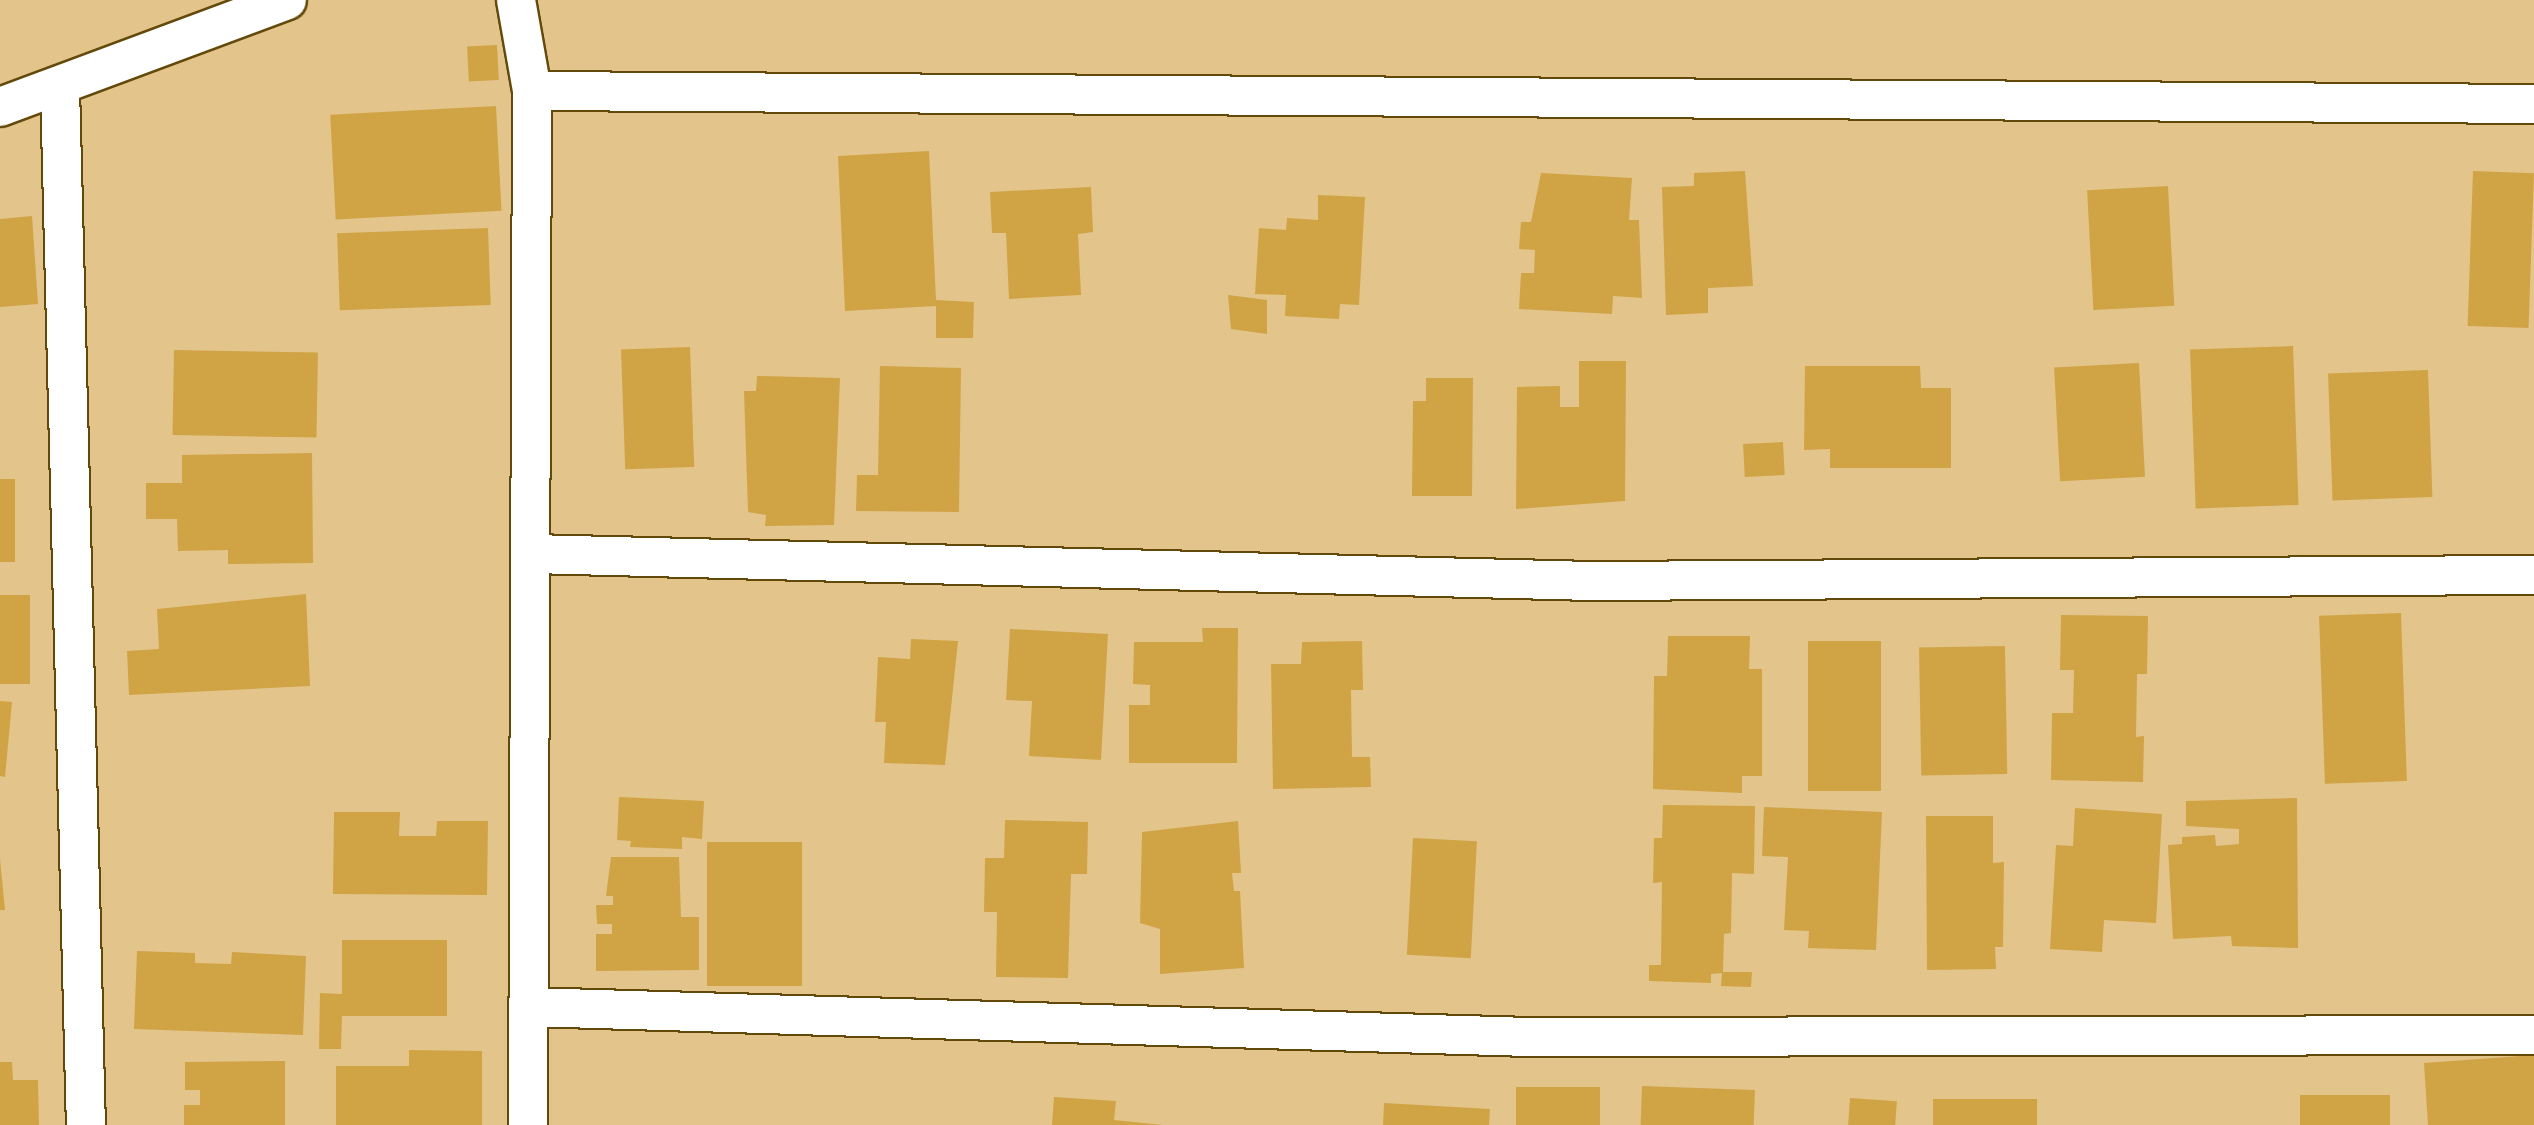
<!DOCTYPE html>
<html>
<head>
<meta charset="utf-8">
<style>
  body { margin:0 }
  #map { position:relative; width:2534px; height:1125px; overflow:hidden; background:#e3c58b; font-family:Overpass,sans-serif }
  div>[style] { position:absolute }
  .building>* { inset:0; background:#d0a345; transform-origin:0 0 }
  .roads { filter:drop-shadow(2px 0 #63490a) drop-shadow(-2px 0 #63490a) drop-shadow(0 2px #63490a) drop-shadow(0 -2px #63490a) }
  .minor>* { height:38px; margin:-19px; padding:0 19px; transform-origin:19px; border-radius:19px; background:#fff }
  span { translate:-50% -50%; white-space:nowrap; text-align:center; line-height:1.15; -webkit-text-stroke:5px #f1d298; paint-order:stroke }
</style>
</head>
<body>
<div id="map">
  <div class="building">
    <div style="left:497px;top:45px;width:35px;height:30px;rotate:87deg"></div>
    <div style="left:496px;top:106px;width:105px;height:166px;rotate:87deg"></div>
    <div style="clip-path:polygon(929px 151px,936px 300px,974px 302px,973px 338px,936px 338px,936px 306px,845px 311px,838px 156px)"></div>
    <div style="clip-path:polygon(1745px 171px,1753px 286px,1708px 288px,1708px 313px,1666px 315px,1662px 187px,1694px 186px,1694px 173px)"></div>
    <div style="left:2473px;top:171px;width:61px;height:155px;rotate:2deg"></div>
    <div style="clip-path:polygon(1541px 173px,1632px 178px,1629px 220px,1639px 220px,1642px 298px,1613px 296px,1612px 314px,1519px 309px,1521px 273px,1534px 273px,1535px 250px,1519px 249px,1521px 222px,1531px 222px)"></div>
    <div style="left:2168px;top:186px;width:120px;height:81px;rotate:87deg"></div>
    <div style="clip-path:polygon(1091px 187px,1093px 232px,1078px 234px,1081px 295px,1009px 299px,1006px 233px,992px 233px,990px 192px)"></div>
    <div style="clip-path:polygon(1318px 195px,1365px 197px,1359px 305px,1340px 304px,1339px 319px,1285px 316px,1286px 295px,1255px 294px,1259px 228px,1286px 230px,1287px 218px,1318px 220px)"></div>
    <div style="clip-path:polygon(32px 216px,38px 304px,0 307px,0 219px)"></div>
    <div style="left:488px;top:228px;width:77px;height:151px;rotate:88deg"></div>
    <div style="clip-path:polygon(1228px 295px,1267px 300px,1267px 334px,1231px 329px)"></div>
    <div style="left:2293px;top:346px;width:159px;height:103px;rotate:88deg"></div>
    <div style="left:690px;top:347px;width:120px;height:69px;rotate:88deg"></div>
    <div style="left:174px;top:350px;width:144px;height:85px;rotate:1deg"></div>
    <div style="clip-path:polygon(1579px 361px,1626px 361px,1625px 501px,1516px 509px,1517px 387px,1560px 386px,1560px 407px,1579px 407px)"></div>
    <div style="left:2139px;top:363px;width:114px;height:85px;rotate:87deg"></div>
    <div style="clip-path:polygon(880px 366px,961px 368px,959px 512px,856px 511px,857px 475px,878px 475px)"></div>
    <div style="clip-path:polygon(1805px 366px,1920px 366px,1921px 388px,1951px 388px,1951px 468px,1830px 468px,1830px 449px,1804px 450px)"></div>
    <div style="left:2428px;top:370px;width:127px;height:100px;rotate:88deg"></div>
    <div style="clip-path:polygon(757px 376px,840px 378px,834px 525px,765px 526px,766px 515px,748px 512px,744px 391px,756px 391px)"></div>
    <div style="clip-path:polygon(1426px 378px,1473px 378px,1472px 496px,1412px 496px,1413px 401px,1426px 401px)"></div>
    <div style="left:1783px;top:442px;width:33px;height:40px;rotate:87deg"></div>
    <div style="clip-path:polygon(312px 453px,313px 563px,228px 564px,228px 550px,178px 551px,177px 519px,146px 519px,146px 483px,182px 483px,182px 455px)"></div>
    <div style="left:0;top:479px;width:15px;height:83px"></div>
    <div style="clip-path:polygon(306px 594px,310px 686px,129px 695px,127px 651px,159px 649px,157px 609px)"></div>
    <div style="left:0;top:595px;width:30px;height:89px"></div>
    <div style="left:2401px;top:613px;width:168px;height:82px;rotate:88deg"></div>
    <div style="clip-path:polygon(2061px 615px,2148px 616px,2147px 674px,2137px 674px,2136px 737px,2144px 736px,2143px 782px,2051px 780px,2052px 713px,2073px 713px,2074px 670px,2060px 670px)"></div>
    <div style="clip-path:polygon(1202px 628px,1238px 628px,1237px 763px,1129px 763px,1129px 705px,1150px 705px,1150px 685px,1133px 684px,1134px 642px,1203px 642px)"></div>
    <div style="clip-path:polygon(1010px 629px,1108px 634px,1101px 760px,1029px 756px,1032px 701px,1006px 700px)"></div>
    <div style="clip-path:polygon(1668px 636px,1750px 636px,1749px 669px,1762px 669px,1762px 776px,1742px 776px,1742px 793px,1653px 789px,1654px 676px,1667px 676px)"></div>
    <div style="clip-path:polygon(911px 639px,958px 641px,945px 765px,884px 763px,886px 722px,875px 722px,878px 657px,910px 659px)"></div>
    <div style="clip-path:polygon(1362px 641px,1363px 690px,1351px 690px,1352px 757px,1370px 757px,1371px 787px,1273px 789px,1271px 664px,1301px 664px,1302px 642px)"></div>
    <div style="left:1808px;top:641px;width:73px;height:150px"></div>
    <div style="left:2005px;top:646px;width:128px;height:86px;rotate:89deg"></div>
    <div style="clip-path:polygon(0 701px,12px 702px,5px 777px,0 776px)"></div>
    <div style="clip-path:polygon(619px 797px,704px 801px,702px 839px,682px 837px,682px 849px,630px 847px,631px 841px,617px 840px)"></div>
    <div style="clip-path:polygon(2297px 798px,2298px 948px,2232px 946px,2231px 936px,2173px 939px,2168px 845px,2182px 844px,2182px 837px,2215px 835px,2216px 846px,2239px 844px,2239px 829px,2186px 826px,2186px 801px)"></div>
    <div style="clip-path:polygon(1663px 805px,1755px 806px,1754px 874px,1732px 873px,1731px 933px,1724px 934px,1723px 972px,1752px 972px,1751px 987px,1721px 986px,1722px 973px,1711px 974px,1711px 983px,1649px 981px,1649px 965px,1661px 965px,1662px 882px,1653px 883px,1654px 838px,1662px 838px)"></div>
    <div style="clip-path:polygon(1764px 807px,1882px 812px,1876px 950px,1808px 948px,1809px 931px,1784px 930px,1788px 857px,1762px 856px)"></div>
    <div style="clip-path:polygon(2075px 808px,2162px 814px,2156px 923px,2104px 920px,2102px 952px,2050px 949px,2056px 845px,2073px 846px)"></div>
    <div style="clip-path:polygon(334px 812px,400px 812px,399px 836px,436px 836px,437px 821px,488px 821px,487px 895px,333px 894px)"></div>
    <div style="clip-path:polygon(1926px 816px,1993px 816px,1993px 863px,2004px 862px,2003px 947px,1995px 947px,1996px 969px,1927px 970px)"></div>
    <div style="clip-path:polygon(1005px 820px,1088px 822px,1087px 874px,1071px 874px,1068px 978px,996px 977px,997px 912px,984px 912px,985px 858px,1004px 858px)"></div>
    <div style="clip-path:polygon(1238px 821px,1241px 873px,1232px 873px,1234px 891px,1240px 891px,1244px 968px,1160px 974px,1160px 929px,1140px 923px,1142px 832px)"></div>
    <div style="left:1413px;top:838px;width:64px;height:117px;rotate:3deg"></div>
    <div style="left:707px;top:842px;width:95px;height:144px"></div>
    <div style="clip-path:polygon(611px 857px,679px 857px,681px 917px,699px 917px,699px 970px,596px 971px,596px 934px,612px 934px,612px 924px,597px 924px,596px 905px,613px 905px,613px 896px,606px 896px)"></div>
    <div style="clip-path:polygon(0 859px,5px 910px,0 910px)"></div>
    <div style="clip-path:polygon(342px 940px,447px 940px,447px 1016px,342px 1016px,341px 1049px,319px 1049px,320px 993px,342px 994px)"></div>
    <div style="clip-path:polygon(137px 951px,195px 953px,195px 963px,231px 964px,232px 952px,306px 956px,303px 1035px,134px 1029px)"></div>
    <div style="clip-path:polygon(409px 1050px,482px 1051px,482px 1125px,336px 1125px,336px 1066px,409px 1066px)"></div>
    <div style="clip-path:polygon(2534px 1055px,2534px 1125px,2428px 1125px,2424px 1063px)"></div>
    <div style="clip-path:polygon(285px 1061px,285px 1125px,184px 1125px,184px 1105px,200px 1105px,200px 1090px,185px 1090px,185px 1062px)"></div>
    <div style="clip-path:polygon(0 1062px,12px 1062px,13px 1080px,38px 1080px,39px 1125px,0 1125px)"></div>
    <div style="left:1642px;top:1086px;width:113px;height:39px;rotate:2deg"></div>
    <div style="left:1516px;top:1087px;width:84px;height:38px"></div>
    <div style="left:2390px;top:1095px;width:30px;height:90px;rotate:90deg"></div>
    <div style="clip-path:polygon(1054px 1097px,1116px 1101px,1114px 1120px,1163px 1125px,1052px 1125px)"></div>
    <div style="left:1850px;top:1098px;width:47px;height:27px;rotate:4deg"></div>
    <div style="left:1933px;top:1099px;width:104px;height:26px"></div>
    <div style="clip-path:polygon(1384px 1103px,1490px 1109px,1489px 1125px,1383px 1125px)"></div>
  </div>
  <div class="roads">
    <div class="minor">
      <div style="left:516px;top:0;width:92px;rotate:80deg"></div>
      <div style="left:532px;top:91px;width:1034px;rotate:90.22deg"></div>
      <div style="left:60px;top:87px;width:1038px;rotate:88.57deg"></div>
      <div style="left:532px;top:91px;width:2002px;rotate:0.37deg"></div>
      <div style="left:0;top:107px;width:306px;rotate:-20.4deg"></div>
      <div style="left:532px;top:554px;width:1062px;rotate:1.46deg"></div>
      <div style="left:1594px;top:581px;width:940px;rotate:-0.37deg"></div>
      <div style="left:530px;top:1007px;width:1001px;rotate:1.72deg"></div>
      <div style="left:1531px;top:1037px;width:1003px;rotate:-0.11deg"></div>
    </div>
  </div>
</div>
</body>
</html>
